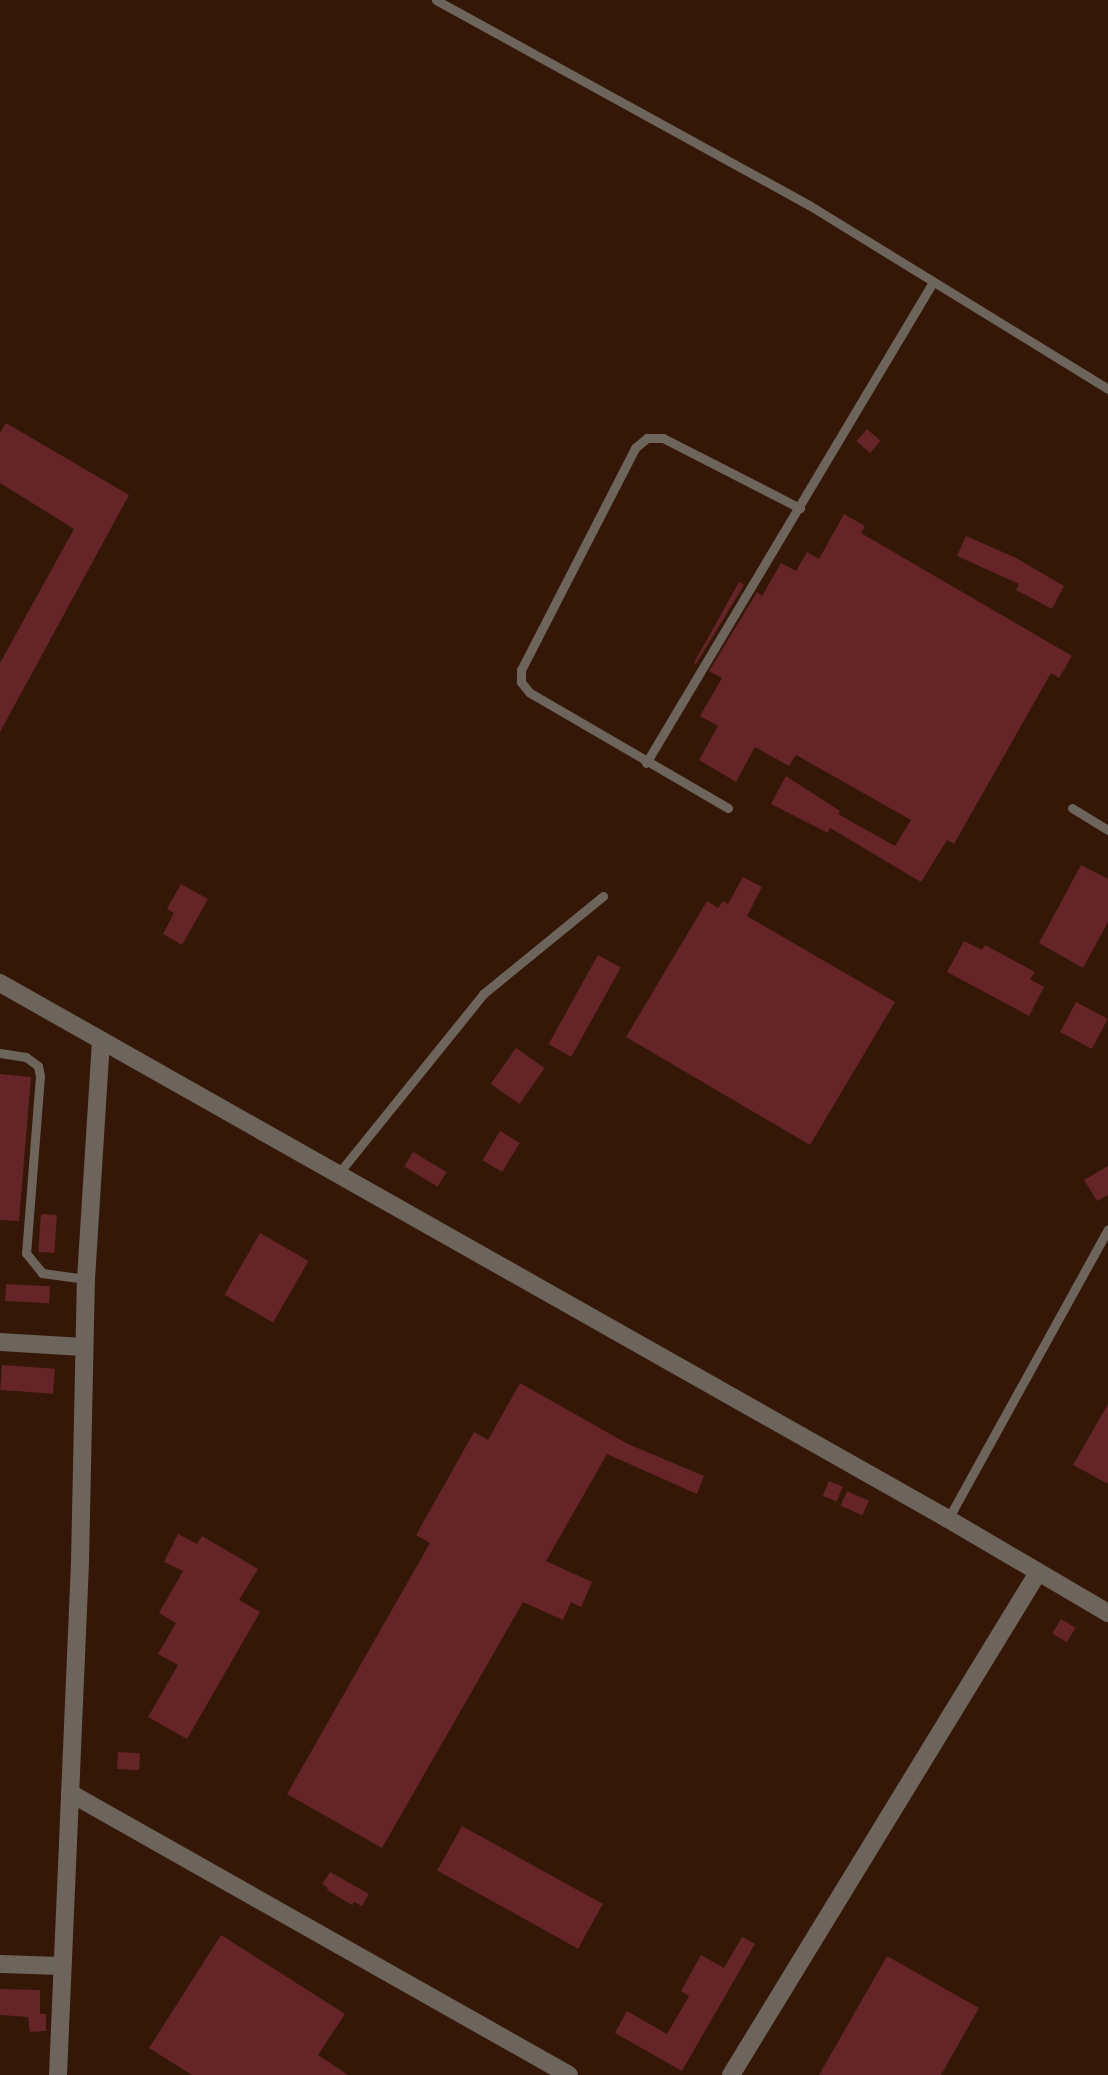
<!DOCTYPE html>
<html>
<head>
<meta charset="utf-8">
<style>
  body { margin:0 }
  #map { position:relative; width:1108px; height:2075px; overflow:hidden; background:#2b1408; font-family:"Golos Text",sans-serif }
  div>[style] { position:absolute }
  .built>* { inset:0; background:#341707; transform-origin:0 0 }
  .building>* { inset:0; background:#642428; transform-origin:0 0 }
  .service>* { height:9px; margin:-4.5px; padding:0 4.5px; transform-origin:4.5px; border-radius:4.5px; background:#6d655b }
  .minor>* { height:18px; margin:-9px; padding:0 9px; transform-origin:9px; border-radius:9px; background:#6d655b }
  span { translate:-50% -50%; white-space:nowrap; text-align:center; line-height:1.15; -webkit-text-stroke:7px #0c0402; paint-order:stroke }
</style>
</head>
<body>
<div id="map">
  <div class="built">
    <div style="left:0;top:0;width:1108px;height:2075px"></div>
  </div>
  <div class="building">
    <div style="clip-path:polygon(6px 423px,129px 495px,0 732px,0 663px,74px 529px,0 483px,0 433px)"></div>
    <div style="left:867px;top:429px;width:18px;height:16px;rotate:41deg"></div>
    <div style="clip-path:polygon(844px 514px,865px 526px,861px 533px,1072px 656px,1059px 678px,1051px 673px,954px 844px,947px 840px,921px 882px,830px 828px,828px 833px,771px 804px,786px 776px,840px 811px,838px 814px,895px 846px,911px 820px,796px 755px,789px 766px,755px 747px,736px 782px,699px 760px,718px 726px,700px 716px,722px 678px,709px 671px,757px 592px,762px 596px,781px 563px,796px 571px,807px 552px,819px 559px)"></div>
    <div style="clip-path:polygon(966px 536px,1016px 558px,1064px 586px,1052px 609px,1016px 590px,1019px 584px,957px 556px)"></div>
    <div style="clip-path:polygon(739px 582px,744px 585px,696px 664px,694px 663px)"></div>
    <div style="clip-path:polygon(1081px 865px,1108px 879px,1108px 922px,1083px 968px,1039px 943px)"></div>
    <div style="clip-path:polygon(743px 877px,762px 887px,747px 916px,895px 1002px,810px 1145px,626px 1037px,707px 901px,718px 908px,723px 901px,728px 904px)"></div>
    <div style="clip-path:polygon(181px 884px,208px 899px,182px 945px,163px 934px,174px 913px,167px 909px)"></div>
    <div style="clip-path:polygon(964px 941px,982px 950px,985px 945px,1035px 972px,1030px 979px,1044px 987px,1029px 1016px,947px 972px)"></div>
    <div style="left:598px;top:955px;width:26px;height:102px;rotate:29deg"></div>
    <div style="left:1076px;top:1002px;width:36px;height:34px;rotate:28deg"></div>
    <div style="left:516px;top:1048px;width:35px;height:44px;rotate:35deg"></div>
    <div style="clip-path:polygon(0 1074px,31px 1077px,19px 1221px,0 1220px)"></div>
    <div style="left:500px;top:1131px;width:23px;height:34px;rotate:31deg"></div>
    <div style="left:413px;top:1152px;width:39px;height:17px;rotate:31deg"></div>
    <div style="clip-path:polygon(1108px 1166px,1108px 1195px,1097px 1201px,1084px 1180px)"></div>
    <div style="left:41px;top:1214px;width:16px;height:38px;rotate:4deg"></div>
    <div style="left:260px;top:1233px;width:56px;height:71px;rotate:30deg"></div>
    <div style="left:6px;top:1284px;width:44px;height:17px;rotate:3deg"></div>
    <div style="left:2px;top:1365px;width:53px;height:25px;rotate:4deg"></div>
    <div style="clip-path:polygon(520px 1383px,628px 1444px,704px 1476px,697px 1494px,607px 1454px,546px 1561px,592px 1582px,581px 1607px,571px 1602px,563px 1620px,523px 1602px,382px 1848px,287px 1794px,430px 1543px,416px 1535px,474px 1432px,488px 1440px)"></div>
    <div style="clip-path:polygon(1108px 1404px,1108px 1484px,1073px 1465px)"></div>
    <div style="left:829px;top:1481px;width:15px;height:16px;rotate:23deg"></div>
    <div style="left:847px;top:1491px;width:24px;height:16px;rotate:24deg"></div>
    <div style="clip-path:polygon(178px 1534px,197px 1544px,202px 1536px,258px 1569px,239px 1600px,260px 1612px,187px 1739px,148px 1717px,178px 1665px,158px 1654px,176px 1623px,159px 1613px,183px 1571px,164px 1562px)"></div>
    <div style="left:1061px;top:1619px;width:17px;height:17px;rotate:31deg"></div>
    <div style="left:118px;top:1752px;width:22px;height:17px;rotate:3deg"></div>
    <div style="left:462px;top:1826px;width:161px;height:51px;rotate:29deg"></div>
    <div style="clip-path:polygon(330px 1872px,369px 1894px,362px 1906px,354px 1902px,352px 1905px,327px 1890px,328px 1888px,322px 1884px)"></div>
    <div style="clip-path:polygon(221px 1935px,345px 2014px,318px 2055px,348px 2075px,192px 2075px,149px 2048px)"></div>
    <div style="clip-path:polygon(742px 1937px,755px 1944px,682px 2071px,615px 2033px,627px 2011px,667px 2034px,689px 1996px,681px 1991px,701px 1955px,724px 1968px)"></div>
    <div style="clip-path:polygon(887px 1956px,979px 2008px,941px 2075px,819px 2075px)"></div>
    <div style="clip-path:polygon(0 1989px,40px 1990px,40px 2014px,46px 2014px,46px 2031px,30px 2032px,28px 2017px,0 2015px)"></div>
  </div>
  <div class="service">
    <div style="left:436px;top:0;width:426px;rotate:28.8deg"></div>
    <div style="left:809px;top:205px;width:351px;rotate:31.6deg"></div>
    <div style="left:646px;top:763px;width:560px;rotate:-59.18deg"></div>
    <div style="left:728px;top:808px;width:230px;rotate:-149.8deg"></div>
    <div style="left:529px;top:692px;width:13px;rotate:-129deg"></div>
    <div style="left:521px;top:682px;width:12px;rotate:-90deg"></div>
    <div style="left:521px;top:670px;width:250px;rotate:-62.8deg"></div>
    <div style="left:635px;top:448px;width:16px;rotate:-40deg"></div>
    <div style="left:647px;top:438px;width:16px"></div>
    <div style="left:663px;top:438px;width:154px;rotate:27.1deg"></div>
    <div style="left:1072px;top:808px;width:42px;rotate:31.4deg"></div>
    <div style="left:0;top:1053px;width:26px;rotate:9deg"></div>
    <div style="left:26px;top:1057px;width:15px;rotate:37deg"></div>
    <div style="left:38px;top:1066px;width:10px;rotate:79deg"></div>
    <div style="left:40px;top:1076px;width:178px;rotate:94.5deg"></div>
    <div style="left:26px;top:1253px;width:26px;rotate:51deg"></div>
    <div style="left:42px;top:1273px;width:44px;rotate:7.8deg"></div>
    <div style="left:338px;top:1174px;width:231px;rotate:-51.1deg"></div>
    <div style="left:483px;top:994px;width:155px;rotate:-39.2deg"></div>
    <div style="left:948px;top:1519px;width:331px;rotate:-61.1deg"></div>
  </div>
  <div class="minor">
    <div style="left:0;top:983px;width:1089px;rotate:29.48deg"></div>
    <div style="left:948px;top:1519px;width:186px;rotate:30.4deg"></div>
    <div style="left:0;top:1342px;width:83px;rotate:3.4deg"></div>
    <div style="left:70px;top:1793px;width:573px;rotate:29.47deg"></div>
    <div style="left:0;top:1964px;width:61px;rotate:1.9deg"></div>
    <div style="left:58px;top:2075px;width:513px;rotate:-87.54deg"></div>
    <div style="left:80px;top:1562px;width:283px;rotate:-88.8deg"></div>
    <div style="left:86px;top:1279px;width:238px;rotate:-86.4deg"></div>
    <div style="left:731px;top:2075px;width:587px;rotate:-58.58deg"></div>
  </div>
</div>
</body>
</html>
